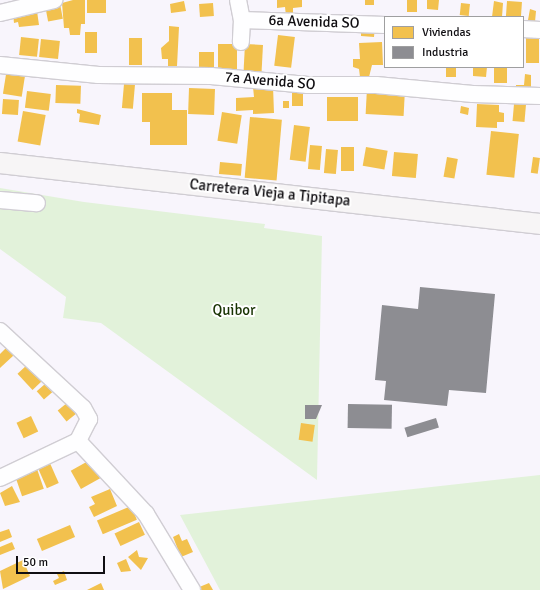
<!DOCTYPE html>
<html>
<head>
<meta charset="utf-8">
<style>
  body { margin:0 }
  #map { position:relative; width:540px; height:590px; overflow:hidden; background:#f8f5fc; font-family:Signika,sans-serif }
  div>[style] { position:absolute }
  .green>* { inset:0; background:#e2f2da }
  .homes>* { inset:0; background:#f2c14e; transform-origin:0 0 }
  .industry>* { inset:0; background:#8d8d92; transform-origin:0 0 }
  .roads { filter:drop-shadow(1px 0 #d0cdd3) drop-shadow(-1px 0 #d0cdd3) drop-shadow(0 1px #d0cdd3) drop-shadow(0 -1px #d0cdd3) }
  .minor>* { height:16px; margin:-8px; padding:0 8px; transform-origin:8px; border-radius:8px; background:#fefeff }
  .major>* { height:20px; margin:-10px; padding:0 10px; transform-origin:10px; border-radius:10px; background:#f7f5f6 }
  span { translate:-50% -50%; white-space:nowrap; text-align:center; line-height:1.15; -webkit-text-stroke:4px #fff; paint-order:stroke }
  .street-label { font-size:15px; color:#100e12 }
  .park-label { font-size:15px; color:#173201 }
  .legend { position:absolute; left:384px; top:16px; width:140px; height:52px; box-sizing:border-box; background:#fff; border:1px solid #9f9fa0; margin:0; padding:5px 7px; list-style:none; font-size:12px; color:#100e12 }
  .legend li { display:flex; align-items:center; gap:8px; height:20px }
  .legend b { width:20px; border:1px solid #9f9fa0 }
  .scale { position:absolute; left:16px; top:556px; width:89px; height:18px; box-sizing:border-box; border:2px solid #100e12; border-top:0; padding-left:5px; font-size:12px; line-height:14px; white-space:nowrap; color:#100e12; -webkit-text-stroke:3px #fff; paint-order:stroke }
</style>
</head>
<body>
<div id="map">
  <div class="green">
    <div style="clip-path:polygon(0 188px,84px 202px,265px 224px,264px 228px,322px 236px,317px 480px,101px 323px,63px 318px,66px 297px,0 249px)"></div>
    <div style="clip-path:polygon(540px 475px,540px 590px,220px 590px,180px 515px)"></div>
  </div>
  <div class="homes">
    <div style="clip-path:polygon(73px 0,85px 0,85px 24px,81px 24px,80px 35px,70px 35px,69px 28px,64px 28px,62px 3px)"></div>
    <div style="left:87px;top:0;width:19px;height:13px"></div>
    <div style="clip-path:polygon(277px 0,302px 0,302px 7px,293px 8px,293px 16px,286px 16px,285px 7px,277px 8px)"></div>
    <div style="left:365px;top:0;width:9px;height:5px"></div>
    <div style="left:407px;top:0;width:10px;height:12px"></div>
    <div style="clip-path:polygon(427px 0,439px 0,438px 10px,427px 9px)"></div>
    <div style="clip-path:polygon(184px 1px,186px 11px,171px 13px,170px 4px)"></div>
    <div style="clip-path:polygon(494px 1px,503px 3px,502px 17px,492px 17px)"></div>
    <div style="left:507px;top:1px;width:15px;height:16px;rotate:4deg"></div>
    <div style="left:213px;top:3px;width:13px;height:14px;rotate:86deg"></div>
    <div style="left:461px;top:3px;width:9px;height:12px;rotate:6deg"></div>
    <div style="left:60px;top:4px;width:15px;height:15px;rotate:79deg"></div>
    <div style="clip-path:polygon(530px 9px,536px 11px,535px 22px,528px 20px)"></div>
    <div style="clip-path:polygon(37px 11px,39px 25px,19px 27px,18px 22px,14px 23px,13px 14px)"></div>
    <div style="clip-path:polygon(361px 25px,375px 25px,374px 37px,361px 36px)"></div>
    <div style="clip-path:polygon(169px 26px,179px 27px,177px 66px,168px 66px,168px 59px,162px 59px,161px 48px,169px 41px)"></div>
    <div style="left:85px;top:32px;width:12px;height:21px"></div>
    <div style="left:278px;top:35px;width:17px;height:31px;rotate:7deg"></div>
    <div style="left:526px;top:36px;width:13px;height:27px"></div>
    <div style="left:21px;top:37px;width:18px;height:18px;rotate:6deg"></div>
    <div style="left:129px;top:38px;width:13px;height:27px"></div>
    <div style="left:41px;top:39px;width:19px;height:18px;rotate:6deg"></div>
    <div style="clip-path:polygon(382px 42px,383px 65px,372px 65px,369px 77px,360px 77px,359px 69px,353px 67px,353px 59px,360px 59px,359px 43px)"></div>
    <div style="left:218px;top:44px;width:19px;height:28px"></div>
    <div style="left:245px;top:44px;width:18px;height:29px;rotate:3deg"></div>
    <div style="left:199px;top:52px;width:15px;height:21px"></div>
    <div style="left:446px;top:67px;width:10px;height:10px"></div>
    <div style="clip-path:polygon(473px 67px,487px 67px,486px 77px,473px 76px)"></div>
    <div style="left:494px;top:67px;width:13px;height:16px"></div>
    <div style="left:7px;top:68px;width:19px;height:26px;rotate:9deg"></div>
    <div style="clip-path:polygon(525px 74px,531px 75px,531px 91px,516px 91px,516px 85px,524px 85px)"></div>
    <div style="left:124px;top:84px;width:11px;height:24px;rotate:5deg"></div>
    <div style="left:56px;top:85px;width:25px;height:18px;rotate:2deg"></div>
    <div style="clip-path:polygon(273px 86px,274px 113px,253px 114px,253px 110px,236px 111px,236px 98px,254px 97px,253px 87px)"></div>
    <div style="left:189px;top:88px;width:26px;height:26px;rotate:2deg"></div>
    <div style="left:367px;top:88px;width:38px;height:26px;rotate:3deg"></div>
    <div style="left:27px;top:91px;width:24px;height:17px;rotate:7deg"></div>
    <div style="left:292px;top:92px;width:11px;height:14px"></div>
    <div style="clip-path:polygon(142px 93px,172px 93px,172px 110px,187px 110px,187px 145px,150px 145px,150px 122px,142px 122px)"></div>
    <div style="left:327px;top:97px;width:31px;height:24px"></div>
    <div style="left:3px;top:99px;width:16px;height:15px;rotate:4deg"></div>
    <div style="left:283px;top:101px;width:6px;height:7px"></div>
    <div style="clip-path:polygon(477px 104px,499px 105px,499px 112px,504px 113px,504px 122px,497px 122px,497px 128px,476px 127px)"></div>
    <div style="left:514px;top:104px;width:12px;height:17px;rotate:5deg"></div>
    <div style="clip-path:polygon(461px 106px,469px 108px,468px 115px,460px 113px)"></div>
    <div style="clip-path:polygon(77px 109px,101px 115px,99px 125px,79px 122px,80px 114px,77px 113px)"></div>
    <div style="left:23px;top:111px;width:23px;height:31px;rotate:10deg"></div>
    <div style="left:222px;top:112px;width:20px;height:29px;rotate:9deg"></div>
    <div style="left:250px;top:117px;width:32px;height:61px;rotate:5deg"></div>
    <div style="left:294px;top:125px;width:16px;height:35px;rotate:7deg"></div>
    <div style="left:491px;top:131px;width:28px;height:44px;rotate:6deg"></div>
    <div style="left:310px;top:145px;width:12px;height:24px;rotate:5deg"></div>
    <div style="left:341px;top:147px;width:13px;height:24px"></div>
    <div style="left:366px;top:147px;width:22px;height:19px;rotate:10deg"></div>
    <div style="left:326px;top:149px;width:12px;height:24px;rotate:5deg"></div>
    <div style="left:394px;top:152px;width:24px;height:24px;rotate:5deg"></div>
    <div style="left:447px;top:157px;width:11px;height:20px;rotate:10deg"></div>
    <div style="left:533px;top:157px;width:7px;height:16px;rotate:8deg"></div>
    <div style="left:220px;top:162px;width:22px;height:12px;rotate:5deg"></div>
    <div style="clip-path:polygon(7px 347px,14px 355px,0 368px,0 354px)"></div>
    <div style="left:27px;top:365px;width:22px;height:13px;rotate:47deg"></div>
    <div style="left:45px;top:384px;width:11px;height:11px;rotate:49deg"></div>
    <div style="left:67px;top:403px;width:14px;height:12px;rotate:51deg"></div>
    <div style="left:31px;top:416px;width:17px;height:16px;rotate:65deg"></div>
    <div style="left:301px;top:423px;width:14px;height:17px;rotate:8deg"></div>
    <div style="left:90px;top:460px;width:21px;height:22px;rotate:61deg"></div>
    <div style="left:49px;top:461px;width:24px;height:13px;rotate:66deg"></div>
    <div style="left:36px;top:466px;width:24px;height:23px;rotate:71deg"></div>
    <div style="clip-path:polygon(12px 486px,20px 502px,5px 506px,0 493px)"></div>
    <div style="clip-path:polygon(110px 489px,117px 506px,94px 517px,89px 507px,95px 504px,91px 497px)"></div>
    <div style="left:131px;top:506px;width:15px;height:37px;rotate:67deg"></div>
    <div style="left:139px;top:522px;width:14px;height:27px;rotate:65deg"></div>
    <div style="left:70px;top:525px;width:13px;height:36px;rotate:67deg"></div>
    <div style="clip-path:polygon(9px 529px,12px 537px,0 542px,0 532px)"></div>
    <div style="clip-path:polygon(179px 534px,182px 541px,187px 539px,193px 552px,181px 557px,173px 537px)"></div>
    <div style="clip-path:polygon(12px 542px,15px 549px,0 555px,0 547px)"></div>
    <div style="clip-path:polygon(137px 550px,139px 557px,148px 558px,141px 570px,128px 557px)"></div>
    <div style="clip-path:polygon(126px 559px,131px 571px,121px 572px,117px 563px)"></div>
    <div style="clip-path:polygon(23px 560px,30px 576px,3px 589px,0 571px)"></div>
    <div style="clip-path:polygon(64px 571px,67px 580px,55px 585px,53px 581px,59px 578px,57px 574px)"></div>
    <div style="clip-path:polygon(101px 583px,104px 590px,87px 590px)"></div>
    <div style="clip-path:polygon(209px 583px,213px 590px,198px 590px,197px 588px)"></div>
  </div>
  <div class="industry">
    <div style="clip-path:polygon(420px 287px,495px 294px,486px 393px,449px 390px,447px 406px,384px 400px,386px 381px,375px 380px,382px 305px,418px 309px)"></div>
    <div style="left:348px;top:404px;width:44px;height:24px;rotate:1deg"></div>
    <div style="clip-path:polygon(305px 405px,322px 405px,316px 419px,305px 419px)"></div>
    <div style="left:436px;top:418px;width:10px;height:33px;rotate:73deg"></div>
  </div>
  <div class="roads">
    <div class="minor">
      <div style="left:238px;top:0;width:20px;rotate:79deg"></div>
      <div style="left:242px;top:20px;width:22px;rotate:93deg"></div>
      <div style="left:0;top:13px;width:56px;rotate:-13.5deg"></div>
      <div style="left:242px;top:20px;width:143px;rotate:2deg"></div>
      <div style="left:523px;top:29px;width:17px;rotate:3deg"></div>
      <div style="left:0;top:65px;width:99px;rotate:5.8deg"></div>
      <div style="left:98px;top:75px;width:113px;rotate:0.5deg"></div>
      <div style="left:211px;top:76px;width:97px;rotate:5.3deg"></div>
      <div style="left:308px;top:85px;width:68px"></div>
      <div style="left:376px;top:85px;width:97px;rotate:5.3deg"></div>
      <div style="left:473px;top:94px;width:67px;rotate:1.7deg"></div>
      <div style="left:0;top:200px;width:37px;rotate:5deg"></div>
      <div style="left:0;top:331px;width:113px;rotate:42.9deg"></div>
      <div style="left:83px;top:408px;width:13px;rotate:61deg"></div>
      <div style="left:89px;top:419px;width:25px;rotate:117deg"></div>
      <div style="left:78px;top:441px;width:86px;rotate:154.6deg"></div>
      <div style="left:78px;top:441px;width:100px;rotate:47deg"></div>
      <div style="left:146px;top:514px;width:89px;rotate:58.8deg"></div>
    </div>
    <div class="major">
      <div style="left:0;top:163px;width:543px;rotate:6.44deg"></div>
    </div>
  </div>
  <div class="street-label">
    <span style="left:314px;top:22px;rotate:2deg">6a Avenida SO</span>
    <span style="left:270px;top:81px;rotate:5deg">7a Avenida SO</span>
    <span style="left:270px;top:193px;rotate:6deg">Carretera Vieja a Tipitapa</span>
  </div>
  <div class="park-label">
    <span style="left:234px;top:311px">Quibor</span>
  </div>
  <ul class="legend">
  <li><b style="height:11px;background:#f2c14e"></b>Viviendas</li>
  <li><b style="height:11px;background:#8d8d92"></b>Industria</li>
  </ul>
  <div class="scale">50 m</div>
</div>
</body>
</html>
